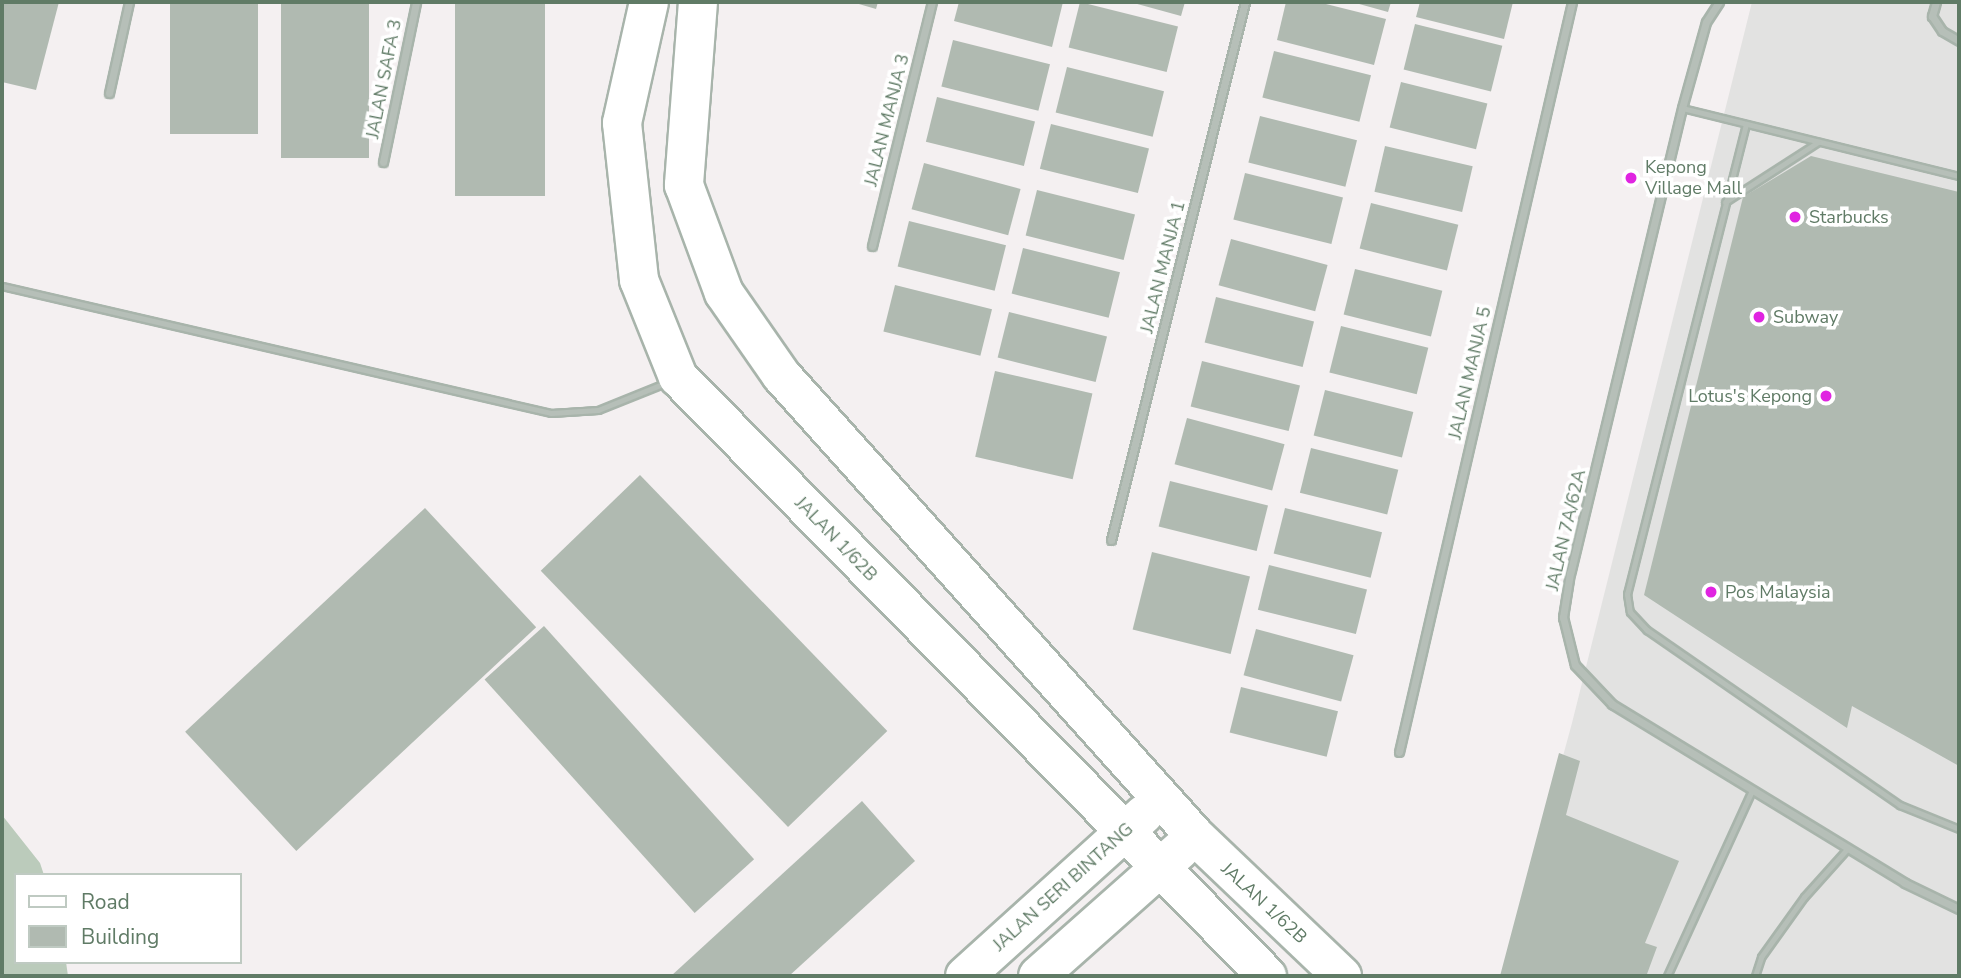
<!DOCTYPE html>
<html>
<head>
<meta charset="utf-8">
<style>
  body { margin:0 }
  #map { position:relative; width:1961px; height:978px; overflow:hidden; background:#f4f0f1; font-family:"Nunito Sans",sans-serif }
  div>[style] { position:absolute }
  .built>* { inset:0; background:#e2e2e1 }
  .water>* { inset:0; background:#bbcbbb }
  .building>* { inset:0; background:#b0bab1; transform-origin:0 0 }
  .roads { filter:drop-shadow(2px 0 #a8b4ab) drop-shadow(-2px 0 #a8b4ab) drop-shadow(0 2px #a8b4ab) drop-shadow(0 -2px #a8b4ab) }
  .lane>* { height:5px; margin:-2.5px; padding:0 2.5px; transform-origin:2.5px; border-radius:2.5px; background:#b6bfb8 }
  .street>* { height:7px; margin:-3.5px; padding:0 3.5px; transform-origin:3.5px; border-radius:3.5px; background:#b6bfb8 }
  .secondary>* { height:38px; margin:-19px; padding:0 19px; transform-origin:19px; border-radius:19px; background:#fff }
  .dots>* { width:19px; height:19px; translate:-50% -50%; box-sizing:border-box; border:4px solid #fff; border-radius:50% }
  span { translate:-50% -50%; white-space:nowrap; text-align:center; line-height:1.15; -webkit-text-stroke:7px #fff; paint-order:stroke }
  .street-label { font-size:18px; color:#607b66 }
  .poi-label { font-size:18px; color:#607b66 }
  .left { translate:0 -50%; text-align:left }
  .right { translate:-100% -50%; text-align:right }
  .frame { position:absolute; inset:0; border:4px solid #607b66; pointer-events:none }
  .legend { position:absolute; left:14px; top:873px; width:228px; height:91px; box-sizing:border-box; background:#fff; border:2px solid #bfcac2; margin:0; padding:9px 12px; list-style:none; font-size:21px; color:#607b66 }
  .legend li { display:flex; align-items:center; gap:14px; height:35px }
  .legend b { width:35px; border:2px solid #bfcac2 }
</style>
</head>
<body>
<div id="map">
  <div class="built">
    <div style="clip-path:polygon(1752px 2px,1959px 2px,1959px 976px,1503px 976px,1572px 723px)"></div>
  </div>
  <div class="water">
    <div style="clip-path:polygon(2px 815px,40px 863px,44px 875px,16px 875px,16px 962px,66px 962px,68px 976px,2px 976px)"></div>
  </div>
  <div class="building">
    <div style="clip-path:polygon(2px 2px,59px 2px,36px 90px,2px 82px)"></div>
    <div style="left:170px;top:2px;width:88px;height:132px"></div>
    <div style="left:281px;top:2px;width:88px;height:156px"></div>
    <div style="left:455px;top:2px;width:90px;height:194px"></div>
    <div style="clip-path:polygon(852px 2px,878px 2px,876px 9px)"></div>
    <div style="clip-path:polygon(959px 2px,1063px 2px,1052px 47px,954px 21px)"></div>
    <div style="left:1080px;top:2px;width:101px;height:47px;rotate:14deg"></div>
    <div style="clip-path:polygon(1130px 2px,1185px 2px,1181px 16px)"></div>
    <div style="clip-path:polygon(1286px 2px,1318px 2px,1386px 19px,1374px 65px,1277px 40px)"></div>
    <div style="clip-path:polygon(1352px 2px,1391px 2px,1388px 12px)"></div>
    <div style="clip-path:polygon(1420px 2px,1513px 2px,1504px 39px,1416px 17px)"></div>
    <div style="left:1415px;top:24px;width:90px;height:47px;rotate:14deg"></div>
    <div style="left:953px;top:40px;width:100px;height:48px;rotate:14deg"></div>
    <div style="left:1274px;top:51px;width:100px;height:48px;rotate:14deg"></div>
    <div style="left:1067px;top:67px;width:100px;height:47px;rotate:14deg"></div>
    <div style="left:1401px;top:82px;width:89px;height:47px;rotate:14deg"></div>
    <div style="left:937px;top:97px;width:101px;height:46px;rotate:14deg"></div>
    <div style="left:1260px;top:116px;width:100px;height:48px;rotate:14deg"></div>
    <div style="left:1051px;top:124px;width:101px;height:46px;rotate:14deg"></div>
    <div style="left:1385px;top:146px;width:90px;height:47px;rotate:13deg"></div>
    <div style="clip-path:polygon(1811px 156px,1959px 192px,1959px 766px,1852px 706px,1847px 728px,1644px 595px,1743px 197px)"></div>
    <div style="left:924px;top:163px;width:100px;height:48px;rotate:15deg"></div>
    <div style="left:1245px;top:173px;width:101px;height:48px;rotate:14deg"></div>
    <div style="left:1037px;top:190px;width:101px;height:47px;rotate:14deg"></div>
    <div style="left:1371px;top:203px;width:90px;height:47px;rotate:14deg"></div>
    <div style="left:909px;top:221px;width:100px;height:47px;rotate:14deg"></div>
    <div style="left:1231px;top:239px;width:100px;height:48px;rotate:15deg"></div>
    <div style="left:1023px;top:248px;width:100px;height:47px;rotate:14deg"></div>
    <div style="left:1355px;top:269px;width:90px;height:47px;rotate:14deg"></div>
    <div style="left:895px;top:285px;width:100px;height:48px;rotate:14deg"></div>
    <div style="left:1216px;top:297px;width:101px;height:47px;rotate:14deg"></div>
    <div style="left:1009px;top:312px;width:101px;height:47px;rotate:14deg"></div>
    <div style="left:1341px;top:326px;width:90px;height:48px;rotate:14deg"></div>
    <div style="left:1202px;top:361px;width:101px;height:47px;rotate:14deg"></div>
    <div style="left:995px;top:371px;width:100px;height:88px;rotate:13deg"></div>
    <div style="left:1325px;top:390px;width:91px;height:47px;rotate:14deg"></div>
    <div style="left:1187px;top:418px;width:101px;height:48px;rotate:15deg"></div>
    <div style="left:1311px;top:448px;width:90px;height:46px;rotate:14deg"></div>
    <div style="left:640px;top:475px;width:356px;height:138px;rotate:46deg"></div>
    <div style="left:1170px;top:481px;width:101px;height:47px;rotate:14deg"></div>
    <div style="left:425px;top:508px;width:163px;height:328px;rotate:47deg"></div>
    <div style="left:1285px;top:508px;width:100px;height:47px;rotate:14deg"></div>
    <div style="left:1152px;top:552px;width:101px;height:80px;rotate:14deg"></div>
    <div style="left:1269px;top:565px;width:101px;height:46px;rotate:14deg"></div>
    <div style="left:544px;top:626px;width:314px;height:80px;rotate:48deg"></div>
    <div style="left:1256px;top:629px;width:101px;height:48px;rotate:15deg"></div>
    <div style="left:1241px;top:687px;width:100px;height:47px;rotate:14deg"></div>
    <div style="clip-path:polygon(1559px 753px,1580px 761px,1566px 815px,1679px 861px,1645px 943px,1657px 947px,1647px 974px,1500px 976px)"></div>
    <div style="clip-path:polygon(862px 801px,915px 861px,789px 976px,671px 976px)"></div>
  </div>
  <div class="roads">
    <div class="lane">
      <div style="left:1682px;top:108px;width:285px;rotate:13.8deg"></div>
      <div style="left:1746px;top:124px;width:485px;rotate:104.2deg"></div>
      <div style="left:1627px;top:594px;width:18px;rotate:81deg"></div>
      <div style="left:1630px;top:612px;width:25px;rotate:47deg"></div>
      <div style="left:1647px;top:630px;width:308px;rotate:34.7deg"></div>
      <div style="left:1900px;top:805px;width:64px;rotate:22.1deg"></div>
      <div style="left:1725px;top:202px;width:111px;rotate:-32.8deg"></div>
      <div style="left:2px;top:286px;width:563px;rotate:13.03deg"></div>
      <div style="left:551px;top:413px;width:47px;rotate:-3.7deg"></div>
      <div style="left:598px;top:410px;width:72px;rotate:-21.9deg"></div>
      <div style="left:1667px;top:976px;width:205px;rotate:-65.4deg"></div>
      <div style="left:1755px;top:976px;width:20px;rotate:-72deg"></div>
      <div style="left:1761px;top:957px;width:74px;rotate:-54.4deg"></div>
      <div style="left:1804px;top:897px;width:66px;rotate:-48.1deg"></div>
    </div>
    <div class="street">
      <div style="left:1719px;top:2px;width:24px;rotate:123deg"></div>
      <div style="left:1706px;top:22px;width:89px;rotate:105.6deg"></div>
      <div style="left:1682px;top:108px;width:478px;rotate:103.5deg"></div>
      <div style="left:1570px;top:573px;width:45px;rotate:99deg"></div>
      <div style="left:1563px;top:617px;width:49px;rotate:76deg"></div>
      <div style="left:1575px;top:665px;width:54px;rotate:46.5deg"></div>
      <div style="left:1612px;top:704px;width:343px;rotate:31.4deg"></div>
      <div style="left:1905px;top:883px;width:60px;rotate:25.7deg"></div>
      <div style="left:1936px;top:2px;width:15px;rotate:106deg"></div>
      <div style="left:1932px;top:16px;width:18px;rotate:56deg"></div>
      <div style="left:1942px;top:31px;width:20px;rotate:30deg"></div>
      <div style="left:109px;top:93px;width:93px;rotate:-77.6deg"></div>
      <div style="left:383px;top:162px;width:163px;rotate:-78.3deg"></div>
      <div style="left:872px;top:246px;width:251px;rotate:-76.2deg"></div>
      <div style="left:1111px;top:540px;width:554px;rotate:-76.01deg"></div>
      <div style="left:1399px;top:752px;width:770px;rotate:-77.01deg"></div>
    </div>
    <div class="secondary">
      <div style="left:649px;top:2px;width:124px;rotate:102.6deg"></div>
      <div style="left:622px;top:123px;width:158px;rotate:83.8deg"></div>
      <div style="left:639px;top:280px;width:105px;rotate:68.1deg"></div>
      <div style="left:678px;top:377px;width:840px;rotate:45.48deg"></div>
      <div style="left:698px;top:2px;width:184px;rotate:94.4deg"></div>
      <div style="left:684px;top:185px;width:115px;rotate:69.7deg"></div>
      <div style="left:724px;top:293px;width:100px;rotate:55.2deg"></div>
      <div style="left:781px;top:375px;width:620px;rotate:48.07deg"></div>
      <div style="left:1195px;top:836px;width:203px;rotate:43.6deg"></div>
      <div style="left:965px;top:976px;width:241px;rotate:-42.1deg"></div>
      <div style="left:1038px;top:976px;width:190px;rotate:-41.6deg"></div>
    </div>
  </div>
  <div class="dots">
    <div style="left:1631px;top:178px;background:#e024e1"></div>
    <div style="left:1795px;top:217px;background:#e024e1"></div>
    <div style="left:1759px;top:317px;background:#e024e1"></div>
    <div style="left:1826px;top:396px;background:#e024e1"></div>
    <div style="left:1711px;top:592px;background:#e024e1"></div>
  </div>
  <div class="street-label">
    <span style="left:384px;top:79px;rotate:-79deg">JALAN SAFA 3</span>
    <span style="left:887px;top:120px;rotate:-76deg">JALAN MANJA 3</span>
    <span style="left:1163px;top:267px;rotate:-76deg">JALAN MANJA 1</span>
    <span style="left:1470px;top:373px;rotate:-77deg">JALAN MANJA 5</span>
    <span style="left:1566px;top:530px;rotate:-77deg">JALAN 7A/62A</span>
    <span style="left:836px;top:539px;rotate:46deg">JALAN 1/62B</span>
    <span style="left:1063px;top:887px;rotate:-42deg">JALAN SERI BINTANG</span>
    <span style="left:1264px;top:903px;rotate:43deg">JALAN 1/62B</span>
  </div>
  <div class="poi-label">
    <span class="left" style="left:1645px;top:178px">Kepong<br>Village Mall</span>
    <span class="left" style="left:1809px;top:217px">Starbucks</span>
    <span class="left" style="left:1773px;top:317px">Subway</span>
    <span class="right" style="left:1812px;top:396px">Lotus's Kepong</span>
    <span class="left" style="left:1725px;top:592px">Pos Malaysia</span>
  </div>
  <div class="frame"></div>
  <ul class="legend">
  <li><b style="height:9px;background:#fff"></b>Road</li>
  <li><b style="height:19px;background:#b0bab1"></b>Building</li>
  </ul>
</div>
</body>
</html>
